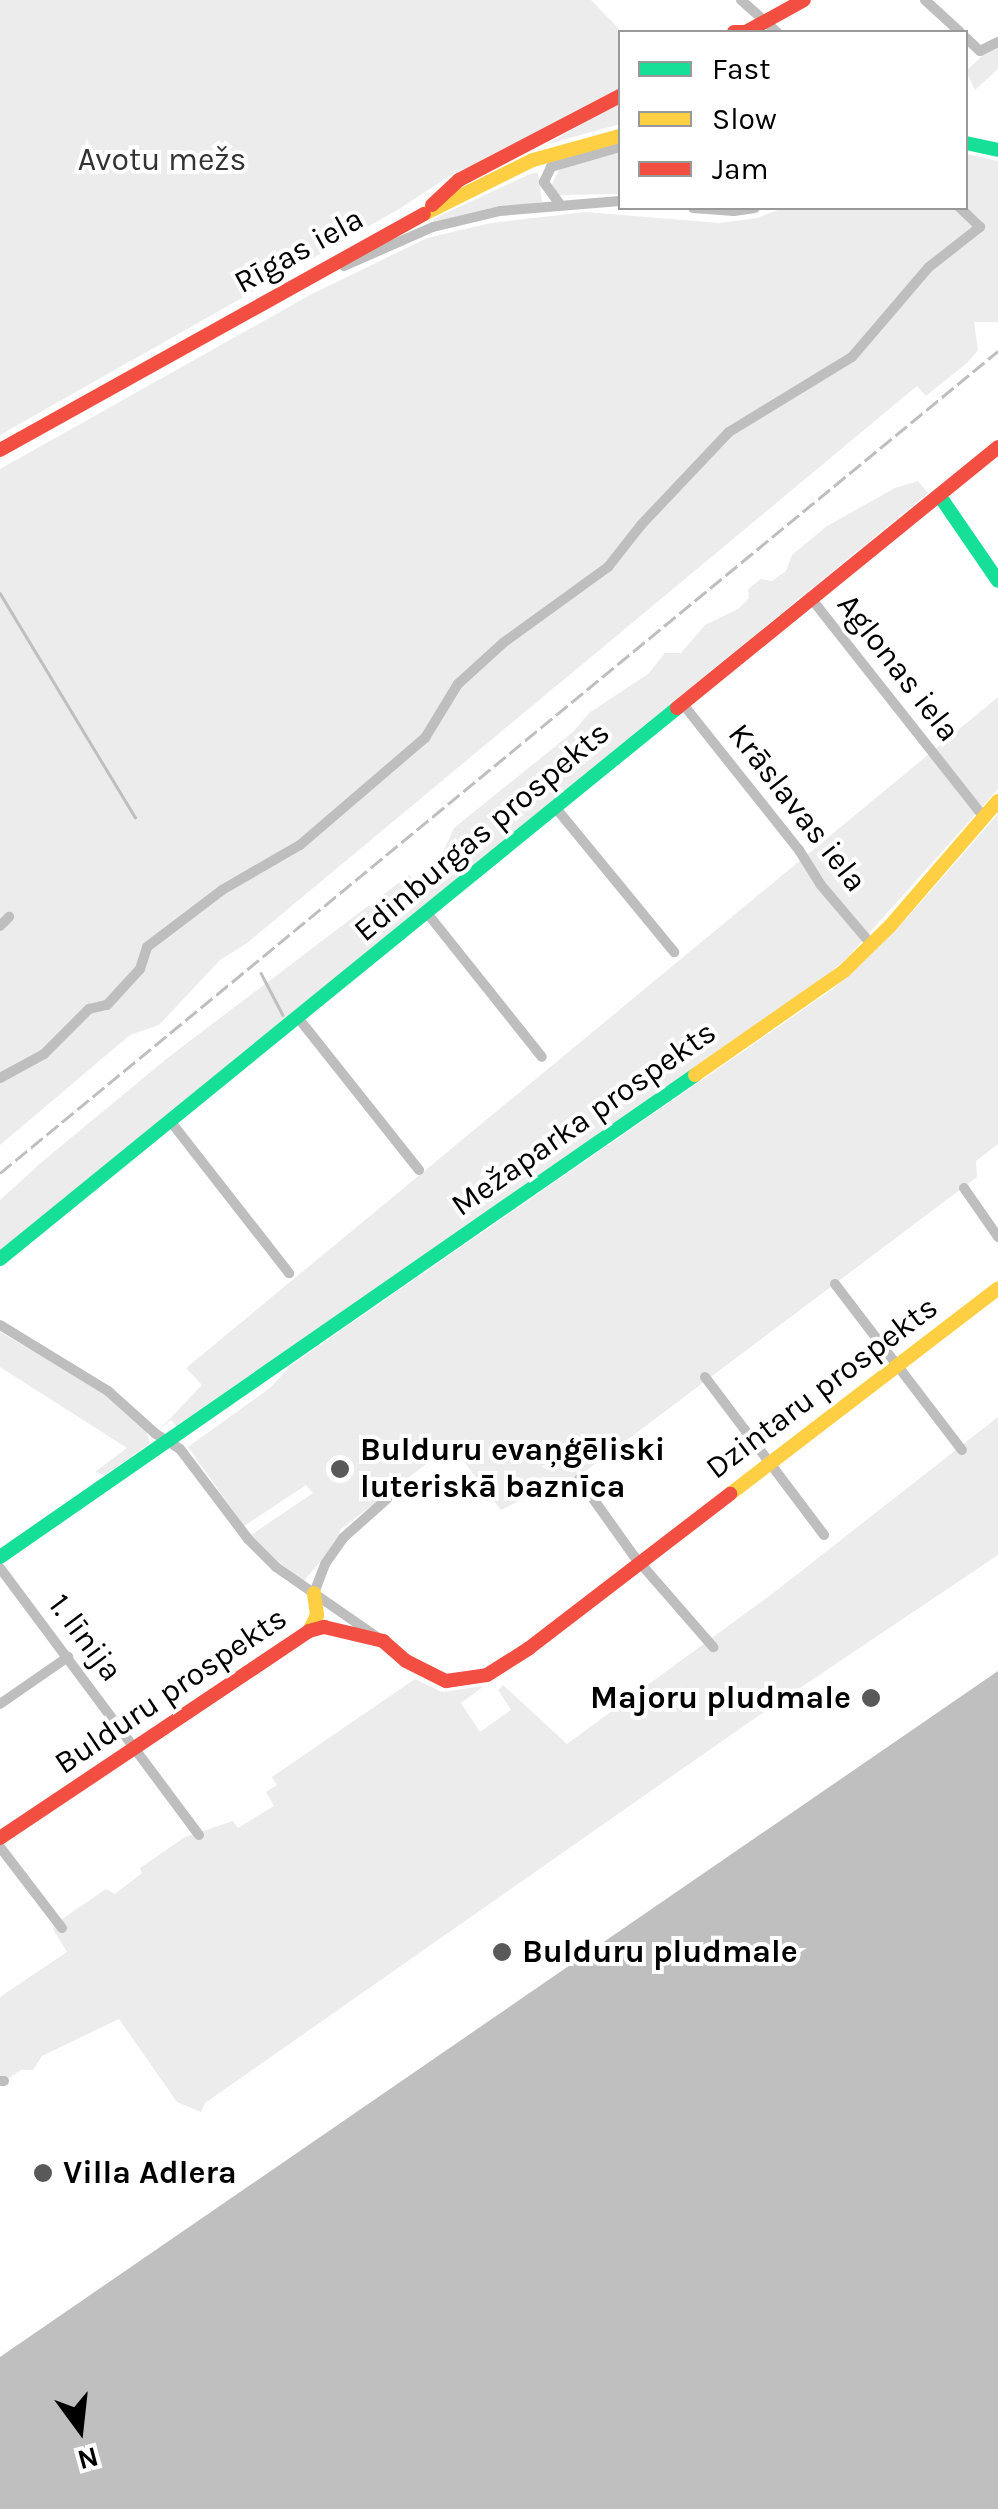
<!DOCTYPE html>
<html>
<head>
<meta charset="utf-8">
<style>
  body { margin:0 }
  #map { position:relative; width:998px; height:2509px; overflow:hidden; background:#fff; font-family:Karla,sans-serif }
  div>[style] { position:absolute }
  .green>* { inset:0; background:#ececec }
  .water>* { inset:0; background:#bfbfbf }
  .stream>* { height:2.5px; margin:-1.25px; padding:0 1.25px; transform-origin:1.25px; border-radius:1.25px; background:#bfbfbf }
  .street>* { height:10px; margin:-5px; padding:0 5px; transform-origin:5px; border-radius:5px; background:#bebebe }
  .fast>* { height:14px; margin:-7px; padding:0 7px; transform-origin:7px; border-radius:7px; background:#16e098 }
  .slow>* { height:14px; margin:-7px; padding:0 7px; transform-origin:7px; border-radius:7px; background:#ffcf43 }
  .jam>* { height:14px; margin:-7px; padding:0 7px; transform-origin:7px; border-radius:7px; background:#f24e42 }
  .rail>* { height:2.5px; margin-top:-1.25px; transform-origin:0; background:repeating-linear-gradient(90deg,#bebebe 0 15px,transparent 0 20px) }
  .dots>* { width:28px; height:28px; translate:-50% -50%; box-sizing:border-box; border:5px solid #fff; border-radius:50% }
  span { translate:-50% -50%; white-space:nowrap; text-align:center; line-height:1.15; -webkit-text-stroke:8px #fff; paint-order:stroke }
  .park-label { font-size:32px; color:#333 }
  .street-label { font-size:32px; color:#000 }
  .poi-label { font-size:32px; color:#000; font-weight:700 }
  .left { translate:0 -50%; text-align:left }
  .right { translate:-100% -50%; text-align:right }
  .legend { position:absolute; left:618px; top:30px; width:350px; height:180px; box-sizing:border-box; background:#fff; border:2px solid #999; margin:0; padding:12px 18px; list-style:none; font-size:30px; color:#000 }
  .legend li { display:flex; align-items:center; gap:20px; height:50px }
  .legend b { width:50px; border:2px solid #999 }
  .north { position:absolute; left:30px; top:2379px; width:100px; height:100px; -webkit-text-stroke:8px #fff; paint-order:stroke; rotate:165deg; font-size:28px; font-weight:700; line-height:40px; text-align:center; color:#000 }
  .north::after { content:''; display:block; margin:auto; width:35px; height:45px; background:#000; clip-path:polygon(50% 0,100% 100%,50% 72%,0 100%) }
</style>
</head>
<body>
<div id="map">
  <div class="green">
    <div style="clip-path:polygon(0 0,591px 0,622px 32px,620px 91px,518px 148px,454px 173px,399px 209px,0 435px)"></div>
    <div style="clip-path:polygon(998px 41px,998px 69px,975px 90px,966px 71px)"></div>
    <div style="clip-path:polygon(620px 102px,620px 124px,548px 144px,547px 144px)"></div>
    <div style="clip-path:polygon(620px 151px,620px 194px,558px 195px,550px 188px,559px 170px,567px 165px)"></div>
    <div style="clip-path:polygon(966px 154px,998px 161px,998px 322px,974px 322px,978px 350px,968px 362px,926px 396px,917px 386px,247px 943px,220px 960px,159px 1025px,130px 1035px,0 1145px,0 469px,310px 295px,427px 238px,491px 223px,585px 212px,720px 223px,757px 218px,783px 208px,966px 208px)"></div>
    <div style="clip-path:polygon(532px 173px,538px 173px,542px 202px,433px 224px,433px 219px)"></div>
    <div style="clip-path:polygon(918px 481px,928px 493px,0 1253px,0 1200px,43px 1161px,170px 1056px,409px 875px,417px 882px,440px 859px,454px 828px,573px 732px,589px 713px,648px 674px,665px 653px,681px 653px,705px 625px,738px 609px,749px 598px,748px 589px,761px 579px,772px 581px,786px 571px,792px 555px,827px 526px,895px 488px)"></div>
    <div style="clip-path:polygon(998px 697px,998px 789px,846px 959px,814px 986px,176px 1426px,171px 1420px,159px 1430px,202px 1385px,186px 1368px)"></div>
    <div style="clip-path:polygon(998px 814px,998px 1144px,976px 1161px,977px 1177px,575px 1479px,567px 1477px,501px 1510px,451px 1445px,341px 1529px,335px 1544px,303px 1582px,267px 1552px,251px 1535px,313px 1493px,306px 1485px,244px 1526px,188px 1447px,270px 1388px,290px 1366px,833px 989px,907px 918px)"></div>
    <div style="clip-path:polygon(0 1332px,104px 1392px,145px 1427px,150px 1443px,105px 1475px,95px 1472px,127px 1448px,0 1367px)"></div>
    <div style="clip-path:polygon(998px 1417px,998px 1555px,745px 1725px,205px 2103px,201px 2112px,177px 2102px,119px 2019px,42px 2056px,33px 2070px,21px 2070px,0 2084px,0 1997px,67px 1952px,53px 1929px,62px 1919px,106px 1889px,115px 1894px,142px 1873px,140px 1868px,185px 1837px,233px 1821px,238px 1828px,274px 1806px,266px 1792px,277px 1785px,272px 1777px,415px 1679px,442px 1692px,484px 1686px,461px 1703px,480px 1732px,511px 1710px,498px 1690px,503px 1685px,567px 1744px,772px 1594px)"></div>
  </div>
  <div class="water">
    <div style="clip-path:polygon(998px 1671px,998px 2509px,0 2509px,0 2357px)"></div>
  </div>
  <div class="stream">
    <div style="left:0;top:593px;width:262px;rotate:58.9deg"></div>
    <div style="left:261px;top:973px;width:47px;rotate:62.4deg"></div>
  </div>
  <div class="street">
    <div style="left:741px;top:0;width:48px;rotate:41.6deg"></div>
    <div style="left:925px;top:0;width:47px;rotate:42.4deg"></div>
    <div style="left:966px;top:38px;width:19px;rotate:43deg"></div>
    <div style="left:980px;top:51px;width:20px;rotate:-27deg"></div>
    <div style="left:559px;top:203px;width:26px;rotate:-126deg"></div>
    <div style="left:544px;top:182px;width:17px;rotate:-65deg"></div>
    <div style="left:551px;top:167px;width:72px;rotate:-16.2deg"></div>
    <div style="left:693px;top:208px;width:41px;rotate:4.2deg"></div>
    <div style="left:734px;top:211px;width:21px;rotate:-8deg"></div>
    <div style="left:344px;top:266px;width:97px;rotate:-23.7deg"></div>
    <div style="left:433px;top:227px;width:69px;rotate:-13.4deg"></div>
    <div style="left:500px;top:211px;width:120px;rotate:-4.8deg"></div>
    <div style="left:810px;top:597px;width:280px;rotate:51.7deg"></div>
    <div style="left:682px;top:703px;width:188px;rotate:51.5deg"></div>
    <div style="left:799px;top:850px;width:40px;rotate:58deg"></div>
    <div style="left:820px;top:884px;width:80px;rotate:49.6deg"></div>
    <div style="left:555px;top:807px;width:188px;rotate:50.6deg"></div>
    <div style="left:427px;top:913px;width:184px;rotate:51.4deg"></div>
    <div style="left:0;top:926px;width:13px;rotate:-45deg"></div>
    <div style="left:299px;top:1019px;width:193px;rotate:51.5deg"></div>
    <div style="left:0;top:1078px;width:50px;rotate:-28.6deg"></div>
    <div style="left:44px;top:1054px;width:64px;rotate:-45deg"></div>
    <div style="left:89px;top:1009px;width:18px;rotate:-13deg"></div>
    <div style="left:107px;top:1005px;width:49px;rotate:-47.5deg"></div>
    <div style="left:140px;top:969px;width:23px;rotate:-72deg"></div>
    <div style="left:147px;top:947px;width:94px;rotate:-37.2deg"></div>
    <div style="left:222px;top:890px;width:90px;rotate:-30deg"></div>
    <div style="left:300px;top:845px;width:165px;rotate:-40.6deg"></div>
    <div style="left:425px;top:738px;width:63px;rotate:-58.6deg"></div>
    <div style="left:458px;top:684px;width:61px;rotate:-42.3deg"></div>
    <div style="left:503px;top:643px;width:130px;rotate:-35.9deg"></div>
    <div style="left:608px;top:567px;width:53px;rotate:-51.8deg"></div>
    <div style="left:641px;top:525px;width:128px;rotate:-46.6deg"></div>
    <div style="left:729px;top:432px;width:144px;rotate:-31.4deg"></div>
    <div style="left:852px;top:357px;width:118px;rotate:-49.5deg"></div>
    <div style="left:929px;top:267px;width:65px;rotate:-38.1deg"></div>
    <div style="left:980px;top:227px;width:28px;rotate:-136deg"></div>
    <div style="left:171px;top:1122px;width:192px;rotate:52deg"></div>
    <div style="left:964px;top:1188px;width:60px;rotate:55.2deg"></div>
    <div style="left:835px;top:1284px;width:209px;rotate:52.6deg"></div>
    <div style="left:0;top:1325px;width:127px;rotate:31.4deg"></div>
    <div style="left:108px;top:1391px;width:64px;rotate:41.9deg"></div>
    <div style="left:156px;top:1434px;width:28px;rotate:32deg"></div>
    <div style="left:180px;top:1449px;width:113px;rotate:52.9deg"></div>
    <div style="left:248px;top:1539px;width:40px;rotate:45deg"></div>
    <div style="left:276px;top:1567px;width:123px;rotate:34.7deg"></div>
    <div style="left:705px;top:1377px;width:198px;rotate:53deg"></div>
    <div style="left:579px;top:1479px;width:95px;rotate:54.5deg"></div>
    <div style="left:634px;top:1556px;width:121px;rotate:49deg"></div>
    <div style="left:0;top:1568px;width:333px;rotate:53.3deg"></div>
    <div style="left:314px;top:1593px;width:31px;rotate:-69deg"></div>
    <div style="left:325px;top:1564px;width:32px;rotate:-55deg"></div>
    <div style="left:343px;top:1538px;width:59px;rotate:-41.6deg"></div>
    <div style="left:0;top:1704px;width:83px;rotate:-34.7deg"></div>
    <div style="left:0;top:1847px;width:102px;rotate:52.6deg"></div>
    <div style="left:0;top:2081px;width:4px"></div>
  </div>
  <div class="fast">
    <div style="left:966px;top:143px;width:33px;rotate:12deg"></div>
    <div style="left:939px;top:495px;width:104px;rotate:55.5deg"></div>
    <div style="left:0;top:1259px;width:873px;rotate:-39.14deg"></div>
    <div style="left:0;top:1557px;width:846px;rotate:-34.74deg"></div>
  </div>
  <div class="slow">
    <div style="left:424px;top:214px;width:122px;rotate:-26.4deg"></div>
    <div style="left:533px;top:160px;width:90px;rotate:-15.4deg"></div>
    <div style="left:695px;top:1075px;width:182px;rotate:-34.9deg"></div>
    <div style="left:844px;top:971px;width:64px;rotate:-44.4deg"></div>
    <div style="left:890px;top:926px;width:165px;rotate:-49.2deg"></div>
    <div style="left:730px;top:1494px;width:338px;rotate:-37.5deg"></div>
    <div style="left:309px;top:1631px;width:18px;rotate:-63deg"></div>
    <div style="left:317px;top:1615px;width:22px;rotate:-98deg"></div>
  </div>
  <div class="jam">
    <div style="left:734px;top:32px;width:12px"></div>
    <div style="left:746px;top:32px;width:66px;rotate:-28.9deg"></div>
    <div style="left:432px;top:205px;width:37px;rotate:-43deg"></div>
    <div style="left:459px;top:180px;width:182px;rotate:-27.6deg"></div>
    <div style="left:0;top:450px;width:485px;rotate:-29.1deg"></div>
    <div style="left:677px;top:708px;width:414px;rotate:-39.1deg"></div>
    <div style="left:0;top:1838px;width:372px;rotate:-33.8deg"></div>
    <div style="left:309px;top:1631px;width:16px;rotate:-15deg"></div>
    <div style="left:324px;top:1627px;width:61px;rotate:13.3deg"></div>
    <div style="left:383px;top:1641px;width:30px;rotate:41deg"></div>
    <div style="left:406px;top:1661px;width:45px;rotate:26.6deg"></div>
    <div style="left:446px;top:1681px;width:41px;rotate:-8.3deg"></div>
    <div style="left:487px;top:1675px;width:49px;rotate:-32.4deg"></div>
    <div style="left:528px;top:1649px;width:255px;rotate:-37.5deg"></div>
  </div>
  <div class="rail">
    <div style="left:0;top:1173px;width:1293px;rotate:-39.48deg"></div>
  </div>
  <div class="dots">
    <div style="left:340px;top:1469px;background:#595959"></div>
    <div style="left:871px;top:1698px;background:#595959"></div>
    <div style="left:502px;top:1952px;background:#595959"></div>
    <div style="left:43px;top:2173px;background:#595959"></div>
  </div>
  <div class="park-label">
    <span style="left:162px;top:160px">Avotu mežs</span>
  </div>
  <div class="street-label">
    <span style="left:299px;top:251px;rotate:-29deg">Rīgas iela</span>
    <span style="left:898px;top:668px;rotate:52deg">Aglonas iela</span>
    <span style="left:797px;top:808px;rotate:52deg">Krāslavas iela</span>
    <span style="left:482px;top:832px;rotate:-40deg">Edinburgas prospekts</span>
    <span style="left:584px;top:1119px;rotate:-35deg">Mežaparka prospekts</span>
    <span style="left:822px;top:1388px;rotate:-37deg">Dzintaru prospekts</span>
    <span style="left:85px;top:1638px;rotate:53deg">1. līnija</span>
    <span style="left:171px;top:1691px;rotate:-34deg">Bulduru prospekts</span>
  </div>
  <div class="poi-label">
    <span class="left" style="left:360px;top:1469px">Bulduru evaņģēliski<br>luteriskā baznīca</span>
    <span class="right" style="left:851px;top:1698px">Majoru pludmale</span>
    <span class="left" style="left:522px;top:1952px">Bulduru pludmale</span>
    <span class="left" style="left:63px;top:2173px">Villa Adlera</span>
  </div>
  <ul class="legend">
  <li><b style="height:12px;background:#16e098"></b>Fast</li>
  <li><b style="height:12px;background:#ffcf43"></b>Slow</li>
  <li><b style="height:12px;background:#f24e42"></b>Jam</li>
  </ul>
  <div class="north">N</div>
</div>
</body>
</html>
